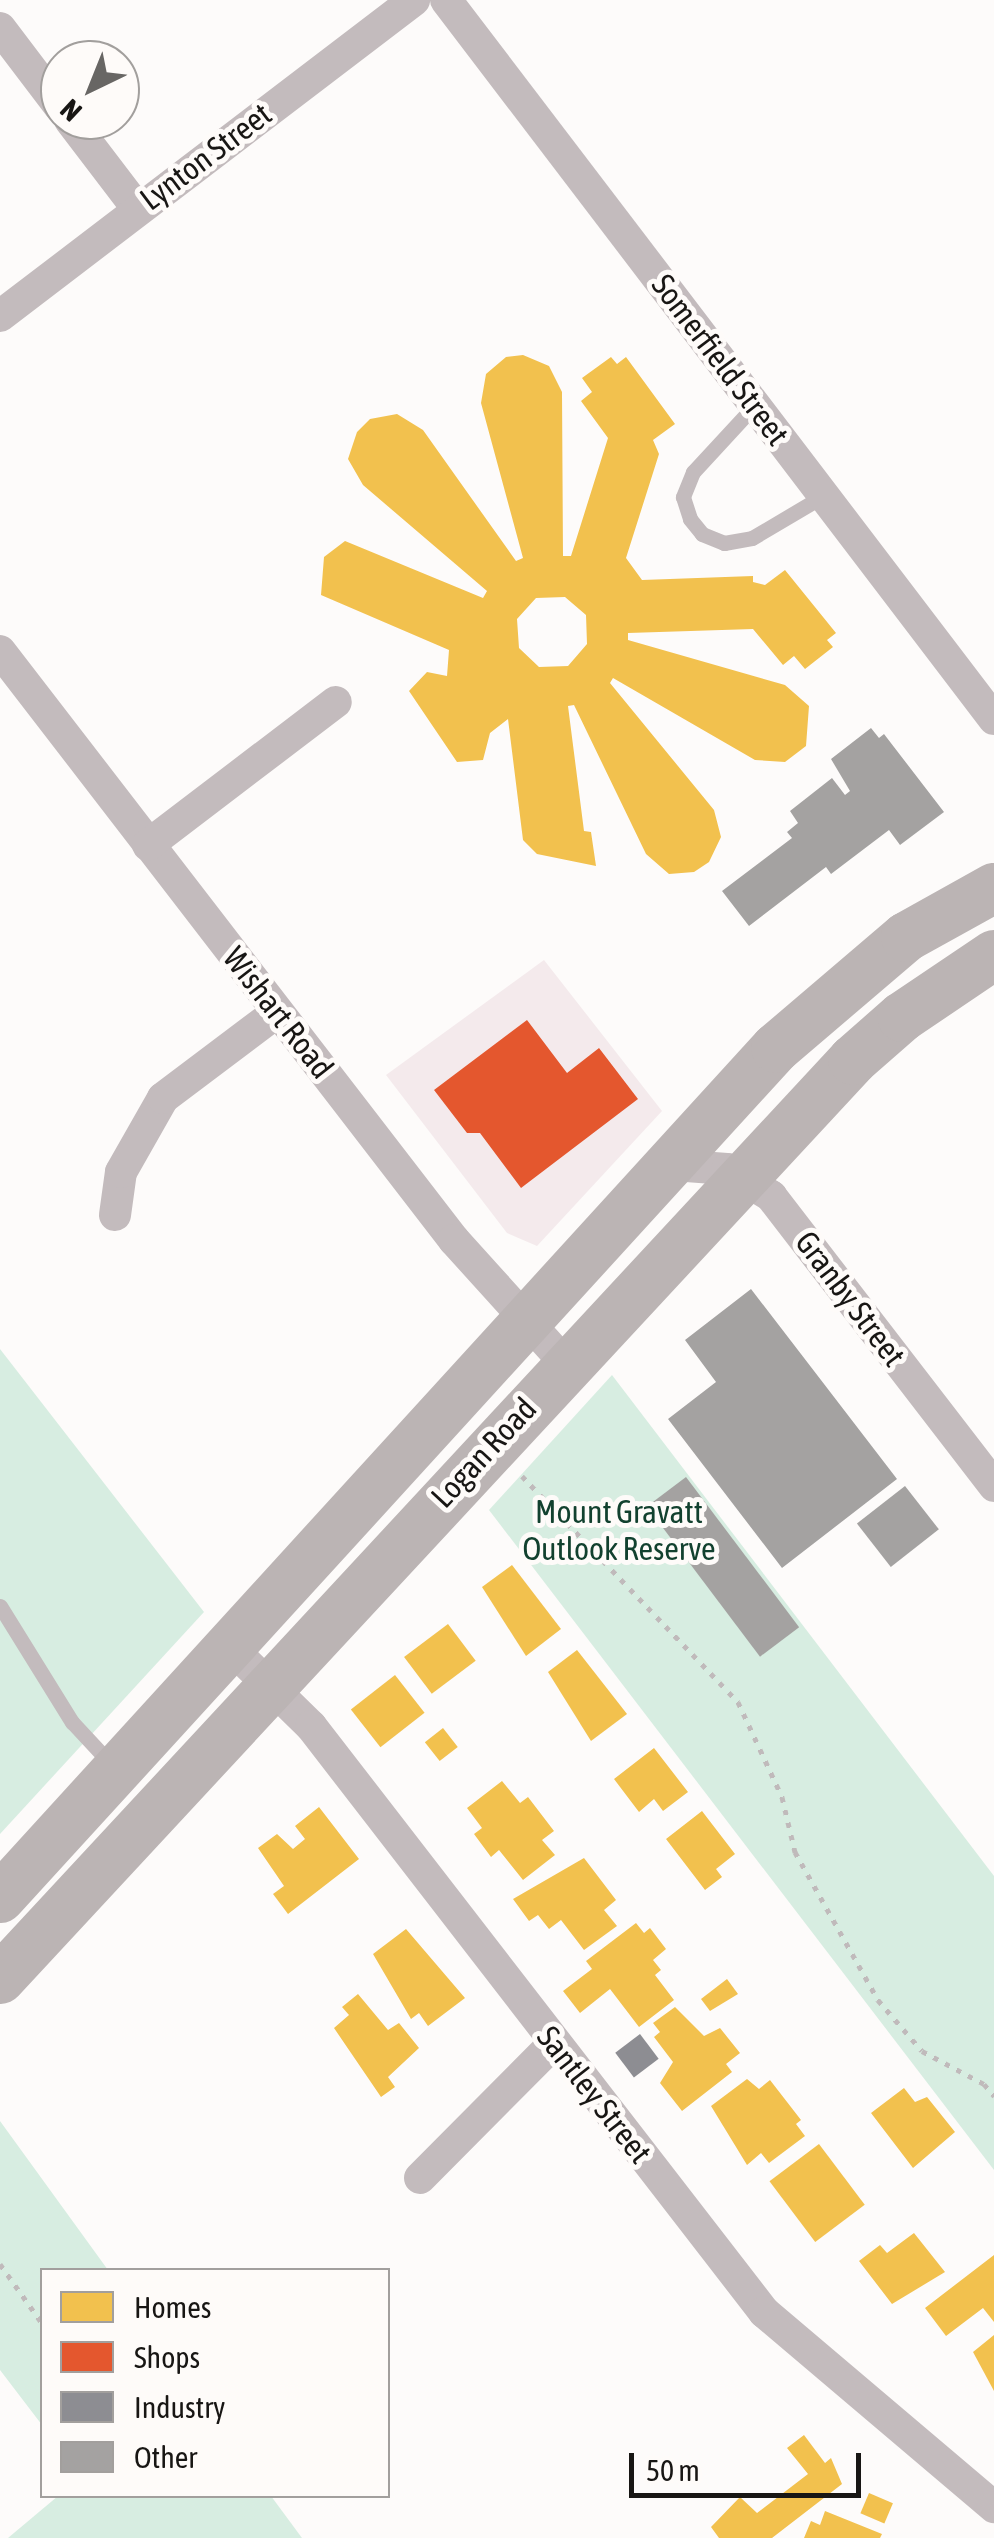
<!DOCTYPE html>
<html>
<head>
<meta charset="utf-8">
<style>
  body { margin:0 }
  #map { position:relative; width:994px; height:2538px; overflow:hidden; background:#fdfbfa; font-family:"Asap Condensed",sans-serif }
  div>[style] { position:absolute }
  .commercial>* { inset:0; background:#f4eaec }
  .green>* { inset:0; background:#d7ede1 }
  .homes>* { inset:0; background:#f2c14e; transform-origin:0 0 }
  .shops>* { inset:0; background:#e4572e }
  .industry>* { inset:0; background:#8d8d92; transform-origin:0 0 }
  .building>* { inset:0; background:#a4a2a1; transform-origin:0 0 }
  .path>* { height:5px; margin-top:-2.5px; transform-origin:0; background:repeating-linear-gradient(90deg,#c0babb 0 5px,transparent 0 13px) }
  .lane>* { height:15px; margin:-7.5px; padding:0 7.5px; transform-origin:7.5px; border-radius:7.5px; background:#c3bbbd }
  .street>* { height:32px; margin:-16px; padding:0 16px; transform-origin:16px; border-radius:16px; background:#c3bbbd }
  .primary>* { height:50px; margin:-25px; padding:0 25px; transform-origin:25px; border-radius:25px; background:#bbb4b4 }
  span { translate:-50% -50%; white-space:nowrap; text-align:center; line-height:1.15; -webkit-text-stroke:10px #fefbf9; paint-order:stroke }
  .street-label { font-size:32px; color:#181614 }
  .park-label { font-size:32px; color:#12412f }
  .legend { position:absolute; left:40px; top:2268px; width:350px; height:230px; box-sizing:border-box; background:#fefbf9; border:2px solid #a29f9d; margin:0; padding:12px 18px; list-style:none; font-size:30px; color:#181614 }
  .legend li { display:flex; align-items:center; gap:20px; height:50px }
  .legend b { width:50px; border:2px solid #a29f9d }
  .north { position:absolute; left:40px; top:40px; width:100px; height:100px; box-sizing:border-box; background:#fefbf9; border:2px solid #a29f9d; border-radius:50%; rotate:223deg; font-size:28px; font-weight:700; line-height:40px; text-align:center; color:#181614 }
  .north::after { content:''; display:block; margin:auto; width:35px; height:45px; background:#686664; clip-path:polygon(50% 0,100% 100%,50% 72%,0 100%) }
  .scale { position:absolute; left:629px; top:2453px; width:232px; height:45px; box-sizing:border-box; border:5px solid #181614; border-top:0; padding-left:12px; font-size:30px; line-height:35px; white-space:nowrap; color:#181614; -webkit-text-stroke:8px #fefbf9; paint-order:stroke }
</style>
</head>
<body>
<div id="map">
  <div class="commercial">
    <div style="clip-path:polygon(544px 960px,662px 1111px,537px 1246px,507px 1233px,386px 1075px)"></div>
  </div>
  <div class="green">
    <div style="clip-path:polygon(0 1349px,204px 1612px,0 1834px)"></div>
    <div style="clip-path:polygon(612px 1375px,994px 1876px,994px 2170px,489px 1510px)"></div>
    <div style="clip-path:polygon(0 2121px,108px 2270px,42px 2270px,42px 2425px,0 2370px)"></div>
    <div style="clip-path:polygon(58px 2496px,271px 2496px,302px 2538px,8px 2538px)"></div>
  </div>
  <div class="homes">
    <div style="clip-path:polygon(evenodd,523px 355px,549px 366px,562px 392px,563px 556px,571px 556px,608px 438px,581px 401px,592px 392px,582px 378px,611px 357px,617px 364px,626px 357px,675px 424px,653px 440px,659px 454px,626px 558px,642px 580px,753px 576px,753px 582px,765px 585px,785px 570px,836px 633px,827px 640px,833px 647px,805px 669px,794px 656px,783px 665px,753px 629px,628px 633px,628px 640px,785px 685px,809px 706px,806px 746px,785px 762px,755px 760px,613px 678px,610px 683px,714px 810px,721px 837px,709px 862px,694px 872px,669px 874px,646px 854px,574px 705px,568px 706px,584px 831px,591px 832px,596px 866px,537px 854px,523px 840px,508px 719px,490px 733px,483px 760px,457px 762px,409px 691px,427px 672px,447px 676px,449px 650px,321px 595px,324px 557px,345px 541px,483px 598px,487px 591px,363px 485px,348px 459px,357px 432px,370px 419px,397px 414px,423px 430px,516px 561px,523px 558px,481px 403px,486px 374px,506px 357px,523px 355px,565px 597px,586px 615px,587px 644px,568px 666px,539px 667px,519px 648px,517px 619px,536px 598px,565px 597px)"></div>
    <div style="clip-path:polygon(512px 1565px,561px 1629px,526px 1656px,482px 1587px)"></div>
    <div style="left:448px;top:1624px;width:46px;height:55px;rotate:53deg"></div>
    <div style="clip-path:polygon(577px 1650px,627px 1714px,591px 1741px,548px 1672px)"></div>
    <div style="left:395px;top:1675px;width:48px;height:56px;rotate:52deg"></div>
    <div style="left:443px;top:1728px;width:24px;height:23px;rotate:52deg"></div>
    <div style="clip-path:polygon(654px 1748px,688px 1792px,663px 1811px,654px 1799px,639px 1812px,614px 1779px)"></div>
    <div style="clip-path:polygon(502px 1781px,520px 1803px,528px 1797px,554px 1831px,542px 1840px,555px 1855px,523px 1880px,499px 1850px,491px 1857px,474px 1834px,482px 1828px,467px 1808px)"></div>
    <div style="clip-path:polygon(319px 1807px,359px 1859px,288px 1914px,273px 1894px,284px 1886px,258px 1848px,277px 1834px,293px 1849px,305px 1839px,295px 1826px)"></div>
    <div style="clip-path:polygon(702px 1811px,735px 1854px,716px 1869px,722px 1877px,705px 1890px,666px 1839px)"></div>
    <div style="clip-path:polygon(584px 1858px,616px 1900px,604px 1910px,617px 1926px,584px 1950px,561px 1920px,549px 1929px,538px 1915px,529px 1921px,513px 1899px)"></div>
    <div style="clip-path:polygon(636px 1923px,644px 1933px,650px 1928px,666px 1949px,653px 1960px,661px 1970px,655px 1975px,674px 2000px,639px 2027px,610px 1989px,580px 2013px,563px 1991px,592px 1969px,586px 1961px)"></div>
    <div style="clip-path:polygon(406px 1929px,465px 1998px,428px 2026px,419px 2013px,411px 2019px,373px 1954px)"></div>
    <div style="clip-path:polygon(727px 1979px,738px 1994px,710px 2011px,701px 1999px)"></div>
    <div style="clip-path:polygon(358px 1994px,388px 2030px,399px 2023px,419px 2048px,388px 2077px,395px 2087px,381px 2097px,334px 2028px,349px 2015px,342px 2007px)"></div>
    <div style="clip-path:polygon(675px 2007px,704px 2036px,720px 2028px,740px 2053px,726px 2064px,732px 2072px,682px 2111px,660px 2083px,673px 2062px,654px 2037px,660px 2032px,653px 2023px)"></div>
    <div style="clip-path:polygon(747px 2079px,759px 2089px,770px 2080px,801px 2120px,796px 2124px,805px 2136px,769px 2163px,761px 2153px,747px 2165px,711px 2106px)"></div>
    <div style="clip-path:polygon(904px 2088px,915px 2102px,927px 2097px,955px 2132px,913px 2168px,871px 2113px)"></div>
    <div style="left:819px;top:2144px;width:76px;height:62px;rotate:53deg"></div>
    <div style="clip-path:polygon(914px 2233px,945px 2272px,892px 2304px,859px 2261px,880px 2245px,887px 2253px)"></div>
    <div style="clip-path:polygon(994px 2255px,994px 2322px,983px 2308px,946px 2336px,925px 2308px)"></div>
    <div style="clip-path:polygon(994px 2335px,994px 2391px,973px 2352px)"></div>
    <div style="clip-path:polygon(804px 2435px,825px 2463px,831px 2458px,842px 2484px,772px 2538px,719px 2538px,711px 2527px,740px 2497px,757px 2513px,808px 2474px,787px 2448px)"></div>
    <div style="left:869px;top:2493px;width:26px;height:22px;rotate:23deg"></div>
    <div style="clip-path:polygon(825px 2511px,882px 2534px,880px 2538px,804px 2538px,811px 2521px,820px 2525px)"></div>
  </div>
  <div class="shops">
    <div style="clip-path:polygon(527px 1020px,567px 1073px,599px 1048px,638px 1099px,521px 1188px,480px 1133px,467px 1133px,434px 1090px)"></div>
  </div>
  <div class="industry">
    <div style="left:640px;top:2034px;width:31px;height:31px;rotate:53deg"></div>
  </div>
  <div class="building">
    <div style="clip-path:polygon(871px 728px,879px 738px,884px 734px,944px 812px,900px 845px,889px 830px,831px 874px,826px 867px,749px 926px,722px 891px,792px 838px,787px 832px,798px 823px,790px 811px,832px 778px,845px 795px,850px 791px,831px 759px)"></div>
    <div style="clip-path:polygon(751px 1289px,897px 1479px,782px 1568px,668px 1419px,716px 1382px,685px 1340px)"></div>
    <div style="left:686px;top:1477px;width:188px;height:49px;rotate:53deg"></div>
    <div style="left:905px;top:1486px;width:55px;height:61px;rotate:52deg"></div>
  </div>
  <div class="path">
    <div style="left:522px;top:1476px;width:313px;rotate:46.3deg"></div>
    <div style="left:738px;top:1702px;width:105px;rotate:65.1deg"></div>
    <div style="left:782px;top:1797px;width:57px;rotate:76.7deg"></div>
    <div style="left:795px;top:1852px;width:170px;rotate:60.7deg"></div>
    <div style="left:878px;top:2000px;width:67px;rotate:49.2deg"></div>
    <div style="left:922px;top:2051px;width:70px;rotate:28deg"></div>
    <div style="left:984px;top:2084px;width:16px;rotate:50deg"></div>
    <div style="left:0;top:2264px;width:72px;rotate:54.6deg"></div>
  </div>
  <div class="lane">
    <div style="left:754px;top:406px;width:90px;rotate:132.7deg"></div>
    <div style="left:693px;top:472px;width:27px;rotate:112deg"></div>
    <div style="left:683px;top:497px;width:23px;rotate:72deg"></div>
    <div style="left:690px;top:519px;width:19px;rotate:51deg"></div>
    <div style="left:702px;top:534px;width:24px;rotate:22deg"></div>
    <div style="left:724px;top:543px;width:28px;rotate:-10deg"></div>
    <div style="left:752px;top:538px;width:82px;rotate:-30.6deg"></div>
    <div style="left:0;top:1606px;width:137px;rotate:58.2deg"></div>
    <div style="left:72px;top:1722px;width:57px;rotate:47.1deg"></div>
  </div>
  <div class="street">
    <div style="left:446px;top:0;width:904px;rotate:52.69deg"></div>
    <div style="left:0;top:28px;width:99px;rotate:52.8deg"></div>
    <div style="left:70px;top:120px;width:111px;rotate:52.7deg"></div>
    <div style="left:0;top:316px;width:521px;rotate:-37.35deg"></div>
    <div style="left:0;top:651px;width:744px;rotate:52.38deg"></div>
    <div style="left:454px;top:1240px;width:170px;rotate:47.9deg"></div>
    <div style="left:148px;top:845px;width:236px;rotate:-37.3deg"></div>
    <div style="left:673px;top:1165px;width:54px;rotate:4.2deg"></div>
    <div style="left:727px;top:1169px;width:52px;rotate:31.5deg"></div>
    <div style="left:771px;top:1196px;width:366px;rotate:52.4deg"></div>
    <div style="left:115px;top:1215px;width:43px;rotate:-82.1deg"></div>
    <div style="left:121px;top:1172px;width:85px;rotate:-60.4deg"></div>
    <div style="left:163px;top:1098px;width:143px;rotate:-37deg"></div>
    <div style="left:231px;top:1648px;width:112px;rotate:44.3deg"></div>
    <div style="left:311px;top:1726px;width:741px;rotate:52.29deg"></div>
    <div style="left:764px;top:2312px;width:302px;rotate:40.3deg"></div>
    <div style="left:420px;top:2178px;width:190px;rotate:-45.2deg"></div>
  </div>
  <div class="primary">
    <div style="left:0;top:1898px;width:1151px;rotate:-47.61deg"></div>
    <div style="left:776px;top:1048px;width:171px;rotate:-40.5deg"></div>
    <div style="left:906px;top:937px;width:101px;rotate:-29.1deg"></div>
    <div style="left:0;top:1979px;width:1254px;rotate:-47.13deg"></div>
    <div style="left:853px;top:1060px;width:65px;rotate:-41.3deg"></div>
    <div style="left:902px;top:1017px;width:111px;rotate:-34deg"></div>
  </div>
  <div class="street-label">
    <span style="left:206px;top:157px;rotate:-37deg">Lynton Street</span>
    <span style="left:720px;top:360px;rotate:53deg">Somerfield Street</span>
    <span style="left:278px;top:1013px;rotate:52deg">Wishart Road</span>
    <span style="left:850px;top:1299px;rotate:53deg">Granby Street</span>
    <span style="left:484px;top:1453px;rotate:-47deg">Logan Road</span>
    <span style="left:594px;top:2095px;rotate:52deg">Santley Street</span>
  </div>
  <div class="park-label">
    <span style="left:619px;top:1531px">Mount Gravatt<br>Outlook Reserve</span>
  </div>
  <ul class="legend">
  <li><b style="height:28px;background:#f2c14e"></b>Homes</li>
  <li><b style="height:28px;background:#e4572e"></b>Shops</li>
  <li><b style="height:28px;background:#8d8d92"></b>Industry</li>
  <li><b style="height:28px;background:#a4a2a1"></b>Other</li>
  </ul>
  <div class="north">N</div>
  <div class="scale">50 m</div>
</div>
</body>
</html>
